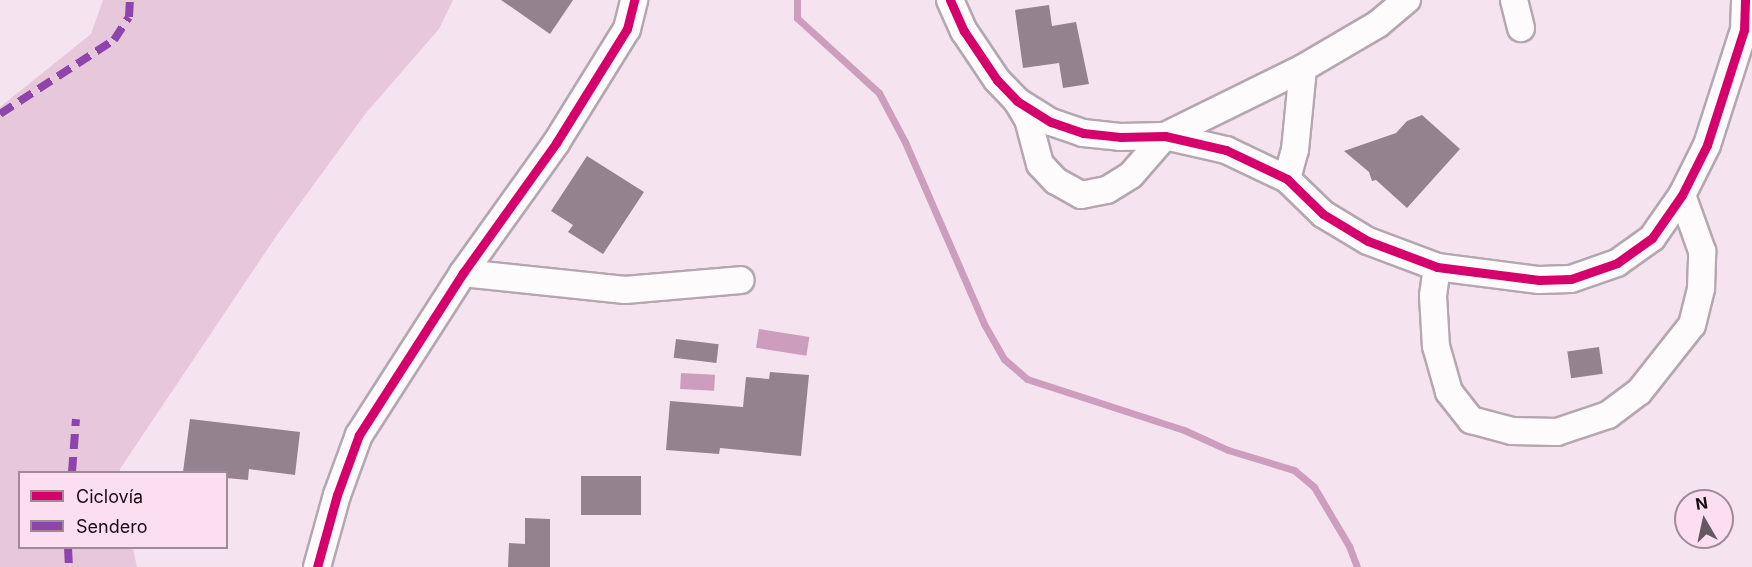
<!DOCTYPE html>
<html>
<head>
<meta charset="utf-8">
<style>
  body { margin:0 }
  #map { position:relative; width:1752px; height:567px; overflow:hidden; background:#f5e4ef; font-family:Inter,sans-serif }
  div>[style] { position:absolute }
  .green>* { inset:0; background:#e7c8db }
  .water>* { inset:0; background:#cc9dbc; transform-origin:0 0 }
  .stream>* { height:7px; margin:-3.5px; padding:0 3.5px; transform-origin:3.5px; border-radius:3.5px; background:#cc9dbc }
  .building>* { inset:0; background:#94838f; transform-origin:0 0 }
  .roads { filter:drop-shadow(2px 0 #b5a7b0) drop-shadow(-2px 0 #b5a7b0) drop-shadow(0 2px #b5a7b0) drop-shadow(0 -2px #b5a7b0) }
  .minor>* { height:26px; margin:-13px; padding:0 13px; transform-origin:13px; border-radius:13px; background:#fefbfd }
  .quiet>* { height:8px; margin-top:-4px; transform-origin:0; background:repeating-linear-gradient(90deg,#8e44ad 0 15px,transparent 0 23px) }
  .cycleway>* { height:9px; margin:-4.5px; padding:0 4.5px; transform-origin:4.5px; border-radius:4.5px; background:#d6006c }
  span { translate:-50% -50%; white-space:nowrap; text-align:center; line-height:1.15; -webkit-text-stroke:6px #fbdef0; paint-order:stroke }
  .legend { position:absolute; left:18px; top:471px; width:210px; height:78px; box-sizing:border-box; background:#fbdef0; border:2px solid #a18a98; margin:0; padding:8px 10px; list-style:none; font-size:18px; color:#190d14 }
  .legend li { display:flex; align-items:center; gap:12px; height:30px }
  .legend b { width:30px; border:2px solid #a18a98 }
  .north { position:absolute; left:1674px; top:489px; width:60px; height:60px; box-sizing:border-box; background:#fbdef0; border:2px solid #a18a98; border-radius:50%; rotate:351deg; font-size:16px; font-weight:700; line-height:24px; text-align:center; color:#190d14 }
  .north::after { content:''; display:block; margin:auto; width:21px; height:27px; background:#665861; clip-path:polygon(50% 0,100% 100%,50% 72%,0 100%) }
</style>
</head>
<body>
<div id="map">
  <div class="green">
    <div style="clip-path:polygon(103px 0,453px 0,439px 29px,366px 113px,277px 235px,120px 469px,120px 472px,20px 472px,20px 548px,133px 548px,137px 567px,0 567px,0 107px,91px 34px)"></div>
  </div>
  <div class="water">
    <div style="left:759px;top:329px;width:51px;height:19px;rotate:9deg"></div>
    <div style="left:681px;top:373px;width:34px;height:16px;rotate:3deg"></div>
  </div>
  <div class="stream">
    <div style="left:797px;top:0;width:18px;rotate:90deg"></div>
    <div style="left:797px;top:18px;width:111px;rotate:42.4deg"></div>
    <div style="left:879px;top:93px;width:55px;rotate:62deg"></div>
    <div style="left:905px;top:142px;width:198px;rotate:66.5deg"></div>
    <div style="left:984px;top:324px;width:40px;rotate:60.3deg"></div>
    <div style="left:1004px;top:359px;width:30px;rotate:41deg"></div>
    <div style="left:1027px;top:379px;width:165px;rotate:18deg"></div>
    <div style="left:1184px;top:430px;width:48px;rotate:24.4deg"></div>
    <div style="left:1228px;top:450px;width:69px;rotate:16.9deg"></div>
    <div style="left:1294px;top:470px;width:26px;rotate:40deg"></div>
    <div style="left:1314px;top:487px;width:69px;rotate:59.3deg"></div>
    <div style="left:1349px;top:546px;width:22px;rotate:69deg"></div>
  </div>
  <div class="building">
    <div style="clip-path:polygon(501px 0,573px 0,550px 34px)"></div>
    <div style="clip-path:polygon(1049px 5px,1052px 26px,1076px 22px,1089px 84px,1063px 88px,1059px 63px,1023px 68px,1015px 10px)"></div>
    <div style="clip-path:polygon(1422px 115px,1460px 149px,1407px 208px,1376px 180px,1372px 181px,1369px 172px,1344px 151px,1396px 133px,1407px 121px)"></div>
    <div style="clip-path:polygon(587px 156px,644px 192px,603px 254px,568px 232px,573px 225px,551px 211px)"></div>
    <div style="left:676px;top:339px;width:43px;height:19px;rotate:7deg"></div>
    <div style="left:1599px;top:347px;width:27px;height:32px;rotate:82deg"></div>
    <div style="clip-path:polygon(770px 372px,809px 375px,801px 456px,720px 448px,719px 454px,666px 450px,670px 401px,743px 407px,746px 377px,769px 379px)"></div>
    <div style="clip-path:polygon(190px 419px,300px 432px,295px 475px,249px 469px,248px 480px,226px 478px,226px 472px,183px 472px)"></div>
    <div style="left:641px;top:476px;width:39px;height:60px;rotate:90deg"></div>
    <div style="clip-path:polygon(525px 518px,550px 519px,550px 567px,508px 567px,509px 543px,525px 544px)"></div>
  </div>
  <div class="roads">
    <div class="minor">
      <div style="left:950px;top:0;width:34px;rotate:66deg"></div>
      <div style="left:964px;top:31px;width:59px;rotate:56deg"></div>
      <div style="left:997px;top:80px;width:29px;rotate:46deg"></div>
      <div style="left:1017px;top:101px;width:40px;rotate:32deg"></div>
      <div style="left:1051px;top:122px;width:34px;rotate:19deg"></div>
      <div style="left:1083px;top:133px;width:37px;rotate:6deg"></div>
      <div style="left:1120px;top:137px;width:45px;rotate:-1.3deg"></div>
      <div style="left:1165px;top:136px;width:63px;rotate:12.9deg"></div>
      <div style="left:1226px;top:150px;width:68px;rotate:25.4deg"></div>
      <div style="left:1287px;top:179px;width:50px;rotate:44.2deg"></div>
      <div style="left:1323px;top:214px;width:52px;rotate:31deg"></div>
      <div style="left:1368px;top:241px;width:74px;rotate:20.6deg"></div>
      <div style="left:1437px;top:267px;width:103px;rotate:7.3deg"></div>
      <div style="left:1539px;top:280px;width:32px;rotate:-2deg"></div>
      <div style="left:1571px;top:279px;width:49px;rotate:-19.2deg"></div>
      <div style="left:1617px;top:263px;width:43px;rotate:-35.5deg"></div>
      <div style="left:1652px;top:238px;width:52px;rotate:-55.1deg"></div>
      <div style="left:1682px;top:195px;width:56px;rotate:-63.4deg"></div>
      <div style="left:1707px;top:145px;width:121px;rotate:-72.2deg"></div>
      <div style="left:1744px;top:30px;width:30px;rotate:-88deg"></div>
      <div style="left:1514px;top:0;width:29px;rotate:76deg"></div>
      <div style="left:1017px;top:101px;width:21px;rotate:59deg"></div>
      <div style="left:1028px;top:119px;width:47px;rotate:75.1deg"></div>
      <div style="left:1040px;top:164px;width:23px;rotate:47deg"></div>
      <div style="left:1056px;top:181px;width:29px;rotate:29deg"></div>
      <div style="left:1081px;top:195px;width:26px;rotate:-11deg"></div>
      <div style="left:1107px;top:190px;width:28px;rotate:-32deg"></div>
      <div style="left:1131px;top:175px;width:52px;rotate:-48.9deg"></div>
      <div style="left:1165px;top:136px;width:154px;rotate:-26.2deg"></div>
      <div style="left:1303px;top:68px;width:87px;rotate:-30.4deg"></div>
      <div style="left:1378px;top:24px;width:38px;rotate:-40deg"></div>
      <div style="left:1287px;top:179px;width:30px;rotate:-75deg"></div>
      <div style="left:1295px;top:150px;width:82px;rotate:-84.4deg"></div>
      <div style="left:1437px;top:267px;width:29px;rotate:98deg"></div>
      <div style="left:1433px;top:296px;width:50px;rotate:86.6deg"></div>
      <div style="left:1436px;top:346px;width:48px;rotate:74.2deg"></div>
      <div style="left:1449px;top:392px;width:36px;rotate:52deg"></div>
      <div style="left:1471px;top:420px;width:42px;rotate:15deg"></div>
      <div style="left:1512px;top:431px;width:45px;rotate:1.3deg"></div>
      <div style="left:1557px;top:432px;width:54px;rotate:-18.4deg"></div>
      <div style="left:1608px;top:415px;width:39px;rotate:-37deg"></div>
      <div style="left:1639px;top:392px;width:85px;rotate:-51.7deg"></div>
      <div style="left:1692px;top:325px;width:38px;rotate:-76deg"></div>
      <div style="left:1701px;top:288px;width:37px;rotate:-88deg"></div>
      <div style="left:1702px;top:251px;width:59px;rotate:-109.7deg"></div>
      <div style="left:463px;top:273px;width:163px;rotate:6deg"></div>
      <div style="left:625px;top:290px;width:116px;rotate:-4.9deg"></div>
      <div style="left:317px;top:567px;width:75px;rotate:-74.5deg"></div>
      <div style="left:337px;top:495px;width:64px;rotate:-69.9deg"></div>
      <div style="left:359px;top:435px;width:193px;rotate:-57.3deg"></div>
      <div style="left:463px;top:273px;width:160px;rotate:-54.4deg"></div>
      <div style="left:556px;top:143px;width:134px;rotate:-58.1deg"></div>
      <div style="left:627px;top:29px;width:30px;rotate:-76deg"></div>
    </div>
  </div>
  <div class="quiet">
    <div style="left:0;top:114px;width:136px;rotate:-33deg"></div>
    <div style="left:114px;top:40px;width:27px;rotate:-57deg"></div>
    <div style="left:129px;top:17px;width:17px;rotate:-87deg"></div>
    <div style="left:72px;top:472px;width:53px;rotate:-85.7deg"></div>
    <div style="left:68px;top:548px;width:19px;rotate:87deg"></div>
  </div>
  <div class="cycleway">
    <div style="left:950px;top:0;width:34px;rotate:66deg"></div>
    <div style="left:964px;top:31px;width:59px;rotate:56deg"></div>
    <div style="left:997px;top:80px;width:29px;rotate:46deg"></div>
    <div style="left:1017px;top:101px;width:40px;rotate:32deg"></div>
    <div style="left:1051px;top:122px;width:34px;rotate:19deg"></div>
    <div style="left:1083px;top:133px;width:37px;rotate:6deg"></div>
    <div style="left:1120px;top:137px;width:45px;rotate:-1.3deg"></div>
    <div style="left:1165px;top:136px;width:63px;rotate:12.9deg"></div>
    <div style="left:1226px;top:150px;width:68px;rotate:25.4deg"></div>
    <div style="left:1287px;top:179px;width:50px;rotate:44.2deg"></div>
    <div style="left:1323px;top:214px;width:52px;rotate:31deg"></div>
    <div style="left:1368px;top:241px;width:74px;rotate:20.6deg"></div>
    <div style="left:1437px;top:267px;width:103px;rotate:7.3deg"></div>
    <div style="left:1539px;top:280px;width:32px;rotate:-2deg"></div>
    <div style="left:1571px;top:279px;width:49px;rotate:-19.2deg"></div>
    <div style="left:1617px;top:263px;width:43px;rotate:-35.5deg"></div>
    <div style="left:1652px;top:238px;width:52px;rotate:-55.1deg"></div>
    <div style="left:1682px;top:195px;width:56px;rotate:-63.4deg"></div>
    <div style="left:1707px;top:145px;width:121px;rotate:-72.2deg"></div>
    <div style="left:1744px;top:30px;width:30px;rotate:-88deg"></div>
    <div style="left:317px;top:567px;width:75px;rotate:-74.5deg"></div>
    <div style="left:337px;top:495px;width:64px;rotate:-69.9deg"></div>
    <div style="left:359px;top:435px;width:193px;rotate:-57.3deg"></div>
    <div style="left:463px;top:273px;width:160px;rotate:-54.4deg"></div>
    <div style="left:556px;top:143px;width:134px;rotate:-58.1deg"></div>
    <div style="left:627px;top:29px;width:30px;rotate:-76deg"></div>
  </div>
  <ul class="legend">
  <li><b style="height:8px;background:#d6006c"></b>Ciclovía</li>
  <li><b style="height:8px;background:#8e44ad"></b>Sendero</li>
  </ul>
  <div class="north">N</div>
</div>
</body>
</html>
